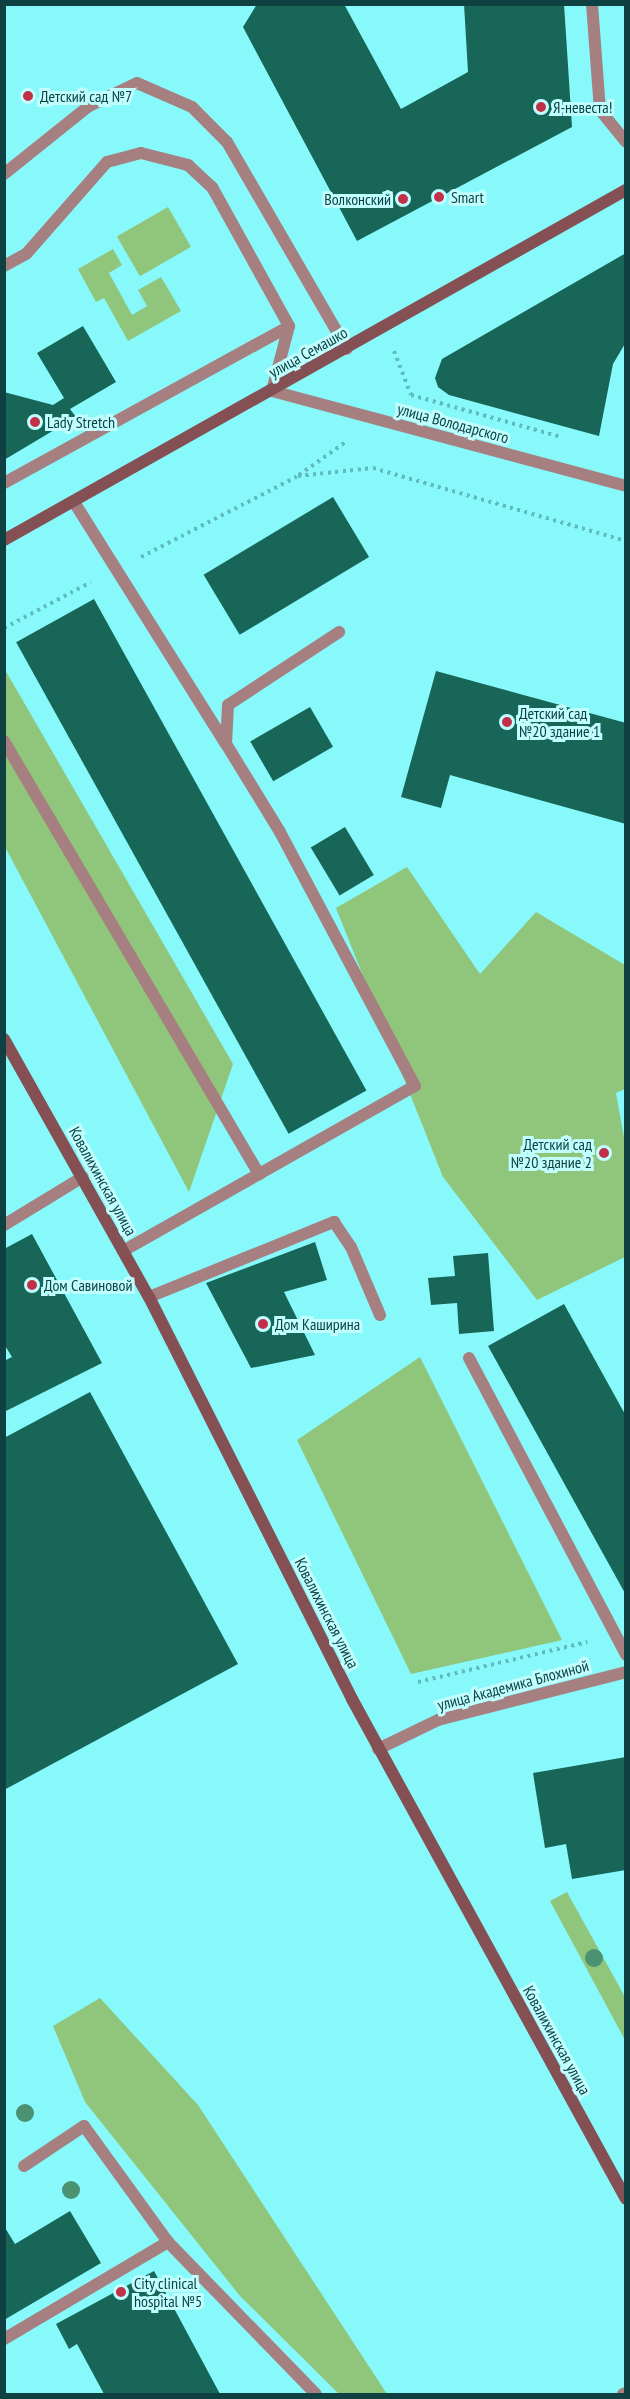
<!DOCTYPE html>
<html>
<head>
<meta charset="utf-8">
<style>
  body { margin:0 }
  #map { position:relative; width:630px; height:2399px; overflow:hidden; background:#88f9fb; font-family:"PT Sans Narrow",sans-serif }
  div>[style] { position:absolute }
  .green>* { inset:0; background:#90c67b; transform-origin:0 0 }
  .building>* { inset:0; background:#176658; transform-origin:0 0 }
  .path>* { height:4px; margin-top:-2px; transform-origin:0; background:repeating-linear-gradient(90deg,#5fbbbd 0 3px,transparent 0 7.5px) }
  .lane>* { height:12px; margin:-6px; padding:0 6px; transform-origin:6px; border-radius:6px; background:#a68081 }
  .street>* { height:12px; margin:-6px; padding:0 6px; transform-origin:6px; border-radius:6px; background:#a68081 }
  .secondary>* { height:12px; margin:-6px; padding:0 6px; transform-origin:6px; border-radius:6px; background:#855053 }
  .trees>* { width:18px; height:18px; margin:-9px; border-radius:50%; background:#4a9272 }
  .dots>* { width:16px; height:16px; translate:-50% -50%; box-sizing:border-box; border:3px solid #c0feff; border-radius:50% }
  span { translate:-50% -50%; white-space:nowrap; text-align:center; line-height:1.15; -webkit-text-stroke:6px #c0feff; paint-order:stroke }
  .poi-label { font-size:16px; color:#0f4143 }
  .left { translate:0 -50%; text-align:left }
  .right { translate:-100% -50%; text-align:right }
  .street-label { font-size:16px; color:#0f4143 }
  .frame { position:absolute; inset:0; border:6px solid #0f4143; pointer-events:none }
</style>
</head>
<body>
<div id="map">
  <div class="green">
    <div style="left:168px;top:207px;width:46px;height:59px;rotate:60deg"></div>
    <div style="clip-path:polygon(113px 249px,122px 265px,109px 273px,132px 315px,147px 306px,138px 290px,161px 277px,181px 311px,128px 341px,104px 298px,96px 302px,78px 269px)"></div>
    <div style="clip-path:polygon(4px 668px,233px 1064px,189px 1192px,5px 847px)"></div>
    <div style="clip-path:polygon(407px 867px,480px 974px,536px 912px,625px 965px,625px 1089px,616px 1093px,625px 1143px,625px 1257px,537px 1300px,443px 1177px,336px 908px)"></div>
    <div style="clip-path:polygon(420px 1357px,562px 1640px,411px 1674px,297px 1440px)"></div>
    <div style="clip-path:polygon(567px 1892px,625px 1997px,625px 2040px,550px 1901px)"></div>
    <div style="clip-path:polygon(100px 1998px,198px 2105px,387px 2394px,339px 2394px,240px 2296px,85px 2102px,53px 2026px)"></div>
  </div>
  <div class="building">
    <div style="clip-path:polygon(257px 4px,344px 4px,401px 109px,468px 72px,464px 4px,564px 4px,572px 127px,357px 241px,243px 27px)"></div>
    <div style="clip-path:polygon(626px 253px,626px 342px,613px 364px,599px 436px,449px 395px,438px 387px,435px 378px,442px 359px)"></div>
    <div style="clip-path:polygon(83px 326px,116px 382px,70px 409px,76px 417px,4px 460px,4px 392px,53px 405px,64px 398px,37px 353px)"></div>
    <div style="left:333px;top:497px;width:70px;height:151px;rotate:59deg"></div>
    <div style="left:94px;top:599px;width:562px;height:89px;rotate:61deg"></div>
    <div style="clip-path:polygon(436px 671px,626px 723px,626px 824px,450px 775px,441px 808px,401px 797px)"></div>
    <div style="left:310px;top:707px;width:46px;height:69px;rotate:60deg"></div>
    <div style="left:345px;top:827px;width:56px;height:40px;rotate:59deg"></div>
    <div style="clip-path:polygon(32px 1234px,102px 1363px,4px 1412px,4px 1361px,12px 1357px,4px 1344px,4px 1249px)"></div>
    <div style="clip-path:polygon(315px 1242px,327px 1280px,284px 1292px,315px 1355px,251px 1368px,206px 1283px)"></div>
    <div style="clip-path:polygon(488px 1253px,494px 1331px,459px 1334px,457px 1303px,431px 1305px,428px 1278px,455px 1276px,453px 1256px)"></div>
    <div style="clip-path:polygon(564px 1304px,626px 1416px,626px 1595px,488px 1346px)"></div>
    <div style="clip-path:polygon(90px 1392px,238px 1664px,4px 1790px,4px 1438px)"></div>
    <div style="clip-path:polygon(626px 1757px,626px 1870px,572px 1879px,566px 1844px,545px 1848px,533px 1773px)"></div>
    <div style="clip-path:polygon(70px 2211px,101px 2263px,4px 2320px,4px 2226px,15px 2244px)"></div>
    <div style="clip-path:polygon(154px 2271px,220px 2394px,104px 2394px,77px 2344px,69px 2349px,56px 2324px)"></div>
  </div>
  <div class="path">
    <div style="left:394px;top:351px;width:47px;rotate:68.9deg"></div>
    <div style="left:411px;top:395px;width:153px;rotate:15.6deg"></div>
    <div style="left:299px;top:475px;width:59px;rotate:-35.3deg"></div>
    <div style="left:141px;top:557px;width:177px;rotate:-27.3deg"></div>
    <div style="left:298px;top:476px;width:75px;rotate:-6.1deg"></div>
    <div style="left:373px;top:468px;width:263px;rotate:16.1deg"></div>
    <div style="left:4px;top:628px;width:98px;rotate:-27.9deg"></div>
    <div style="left:418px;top:1682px;width:174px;rotate:-13.3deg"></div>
  </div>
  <div class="lane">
    <div style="left:4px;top:174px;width:109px;rotate:-38.7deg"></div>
    <div style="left:89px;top:106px;width:53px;rotate:-25.6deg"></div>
    <div style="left:137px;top:83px;width:60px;rotate:23.6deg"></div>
    <div style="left:192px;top:107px;width:49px;rotate:45deg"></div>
    <div style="left:227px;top:142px;width:239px;rotate:59.9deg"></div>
    <div style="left:4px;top:266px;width:26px;rotate:-29deg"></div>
    <div style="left:27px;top:253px;width:121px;rotate:-48.7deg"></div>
    <div style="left:107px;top:162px;width:35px;rotate:-15deg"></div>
    <div style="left:141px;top:153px;width:49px;rotate:14.3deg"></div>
    <div style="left:188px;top:165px;width:33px;rotate:43deg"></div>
    <div style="left:212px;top:187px;width:159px;rotate:61deg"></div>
    <div style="left:289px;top:326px;width:67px;rotate:104.7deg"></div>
    <div style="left:4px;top:483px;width:325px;rotate:-28.8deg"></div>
    <div style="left:74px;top:502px;width:286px;rotate:57.9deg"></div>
    <div style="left:4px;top:741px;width:503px;rotate:59.51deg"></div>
    <div style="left:4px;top:1225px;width:92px;rotate:-31.3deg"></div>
    <div style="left:123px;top:1251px;width:335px;rotate:-29.5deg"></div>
    <div style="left:415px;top:1086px;width:288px;rotate:-118deg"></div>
    <div style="left:280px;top:832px;width:103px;rotate:-121.5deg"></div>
    <div style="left:226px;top:744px;width:39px;rotate:-87deg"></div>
    <div style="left:228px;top:705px;width:133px;rotate:-33.3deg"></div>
    <div style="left:149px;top:1297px;width:200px;rotate:-22.1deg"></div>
    <div style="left:334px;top:1222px;width:30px;rotate:56deg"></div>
    <div style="left:351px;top:1247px;width:74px;rotate:66.9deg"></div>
    <div style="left:469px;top:1358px;width:336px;rotate:62.1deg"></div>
    <div style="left:24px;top:2166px;width:72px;rotate:-33.7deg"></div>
    <div style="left:84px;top:2126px;width:143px;rotate:54.1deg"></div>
    <div style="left:168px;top:2242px;width:212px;rotate:45.8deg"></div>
    <div style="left:4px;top:2339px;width:191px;rotate:-30.6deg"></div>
  </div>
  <div class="street">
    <div style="left:592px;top:4px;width:106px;rotate:85.7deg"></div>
    <div style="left:600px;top:110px;width:41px;rotate:50.9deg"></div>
    <div style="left:272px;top:391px;width:367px;rotate:15deg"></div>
    <div style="left:378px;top:1749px;width:67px;rotate:-25.8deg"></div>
    <div style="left:438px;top:1720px;width:194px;rotate:-14.3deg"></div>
    <div style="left:623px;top:2394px;width:3px;rotate:-18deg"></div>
  </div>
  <div class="secondary">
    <div style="left:4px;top:540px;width:714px;rotate:-29.37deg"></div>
    <div style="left:4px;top:1039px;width:296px;rotate:60.7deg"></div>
    <div style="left:149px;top:1297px;width:450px;rotate:63.2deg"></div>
    <div style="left:352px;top:1699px;width:570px;rotate:61.28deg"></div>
  </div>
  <div class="trees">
    <div style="left:594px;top:1958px"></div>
    <div style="left:25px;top:2113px"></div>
    <div style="left:71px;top:2190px"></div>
  </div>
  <div class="dots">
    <div style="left:28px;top:96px;background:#c13047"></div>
    <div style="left:541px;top:107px;background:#c13047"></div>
    <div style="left:439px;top:197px;background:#c13047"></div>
    <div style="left:403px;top:199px;background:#c13047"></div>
    <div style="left:35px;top:422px;background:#c13047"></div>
    <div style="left:507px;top:722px;background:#c13047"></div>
    <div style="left:604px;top:1153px;background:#c13047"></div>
    <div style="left:32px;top:1285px;background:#c13047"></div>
    <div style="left:263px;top:1324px;background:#c13047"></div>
    <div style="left:121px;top:2292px;background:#c13047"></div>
  </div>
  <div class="poi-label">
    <span class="left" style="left:40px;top:96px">Детский сад №7</span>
    <span class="left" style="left:553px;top:107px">Я-невеста!</span>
    <span class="left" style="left:451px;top:197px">Smart</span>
    <span class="right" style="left:391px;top:199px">Волконский</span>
    <span class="left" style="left:47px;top:422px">Lady Stretch</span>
    <span class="left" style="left:519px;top:722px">Детский сад<br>№20 здание 1</span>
    <span class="right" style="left:592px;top:1153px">Детский сад<br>№20 здание 2</span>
    <span class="left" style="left:44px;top:1285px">Дом Савиновой</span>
    <span class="left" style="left:275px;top:1324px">Дом Каширина</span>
    <span class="left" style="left:134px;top:2292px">City clinical<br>hospital №5</span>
  </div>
  <div class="street-label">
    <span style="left:308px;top:352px;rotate:-29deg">улица Семашко</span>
    <span style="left:453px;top:423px;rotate:15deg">улица Володарского</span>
    <span style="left:103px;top:1181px;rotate:61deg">Ковалихинская улица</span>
    <span style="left:327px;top:1613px;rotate:63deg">Ковалихинская улица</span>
    <span style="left:513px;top:1685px;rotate:-15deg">улица Академика Блохиной</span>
    <span style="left:557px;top:2040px;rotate:61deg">Ковалихинская улица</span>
  </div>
  <div class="frame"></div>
</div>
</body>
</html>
